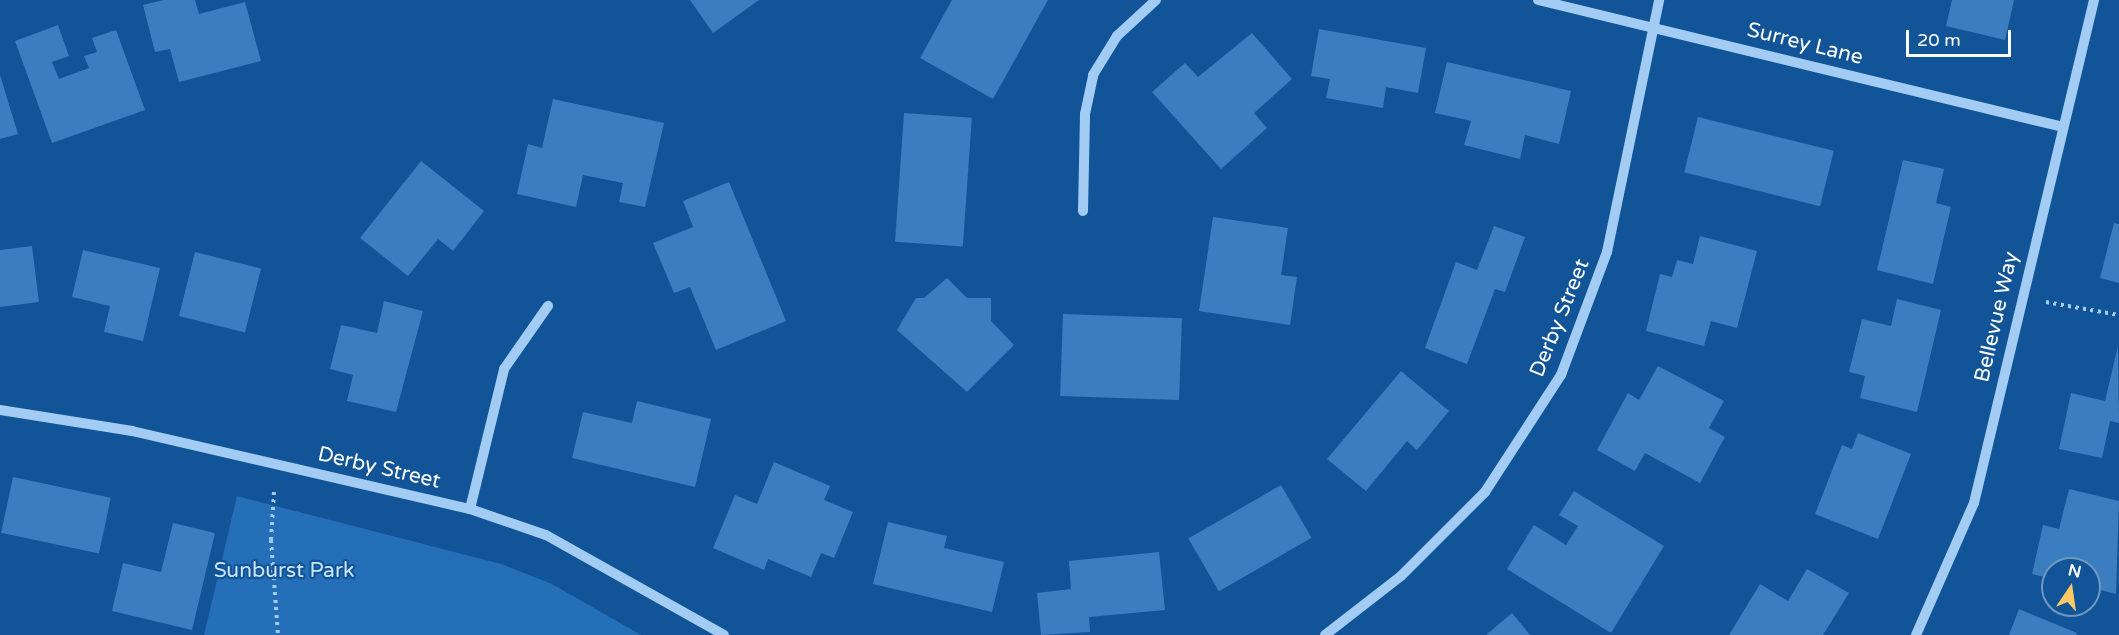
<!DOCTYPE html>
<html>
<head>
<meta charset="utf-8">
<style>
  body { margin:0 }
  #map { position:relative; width:2119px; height:635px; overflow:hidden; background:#115498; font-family:"Varela Round",sans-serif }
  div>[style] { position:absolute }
  .green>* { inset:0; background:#246fb7 }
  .building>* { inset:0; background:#3a7ec0; transform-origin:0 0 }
  .path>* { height:4px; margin-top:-2px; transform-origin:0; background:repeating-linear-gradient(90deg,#a3ccf4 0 3px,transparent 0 7.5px) }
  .minor>* { height:10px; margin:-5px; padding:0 5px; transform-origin:5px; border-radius:5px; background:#a3ccf4 }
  span { translate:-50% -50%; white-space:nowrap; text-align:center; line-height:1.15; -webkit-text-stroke:4.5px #115498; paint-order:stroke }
  .street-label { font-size:21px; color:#fff }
  .park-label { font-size:21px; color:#cbe5fe }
  .north { position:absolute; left:2041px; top:557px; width:60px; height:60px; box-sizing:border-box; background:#115498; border:2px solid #7098c1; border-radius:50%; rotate:13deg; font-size:16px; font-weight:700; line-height:24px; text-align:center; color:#fff }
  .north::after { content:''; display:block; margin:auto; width:21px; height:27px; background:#ffca65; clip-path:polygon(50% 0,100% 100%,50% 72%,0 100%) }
  .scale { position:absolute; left:1906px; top:30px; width:105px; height:27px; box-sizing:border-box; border:3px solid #fff; border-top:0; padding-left:8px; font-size:18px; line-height:21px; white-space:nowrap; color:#fff; -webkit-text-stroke:4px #115498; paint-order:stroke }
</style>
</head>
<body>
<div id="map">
  <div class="green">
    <div style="clip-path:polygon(237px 496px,501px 564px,552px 584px,641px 635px,204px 635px)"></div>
  </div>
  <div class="building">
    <div style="clip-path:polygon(164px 0,195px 0,199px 14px,245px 2px,261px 61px,179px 82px,170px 49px,155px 52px,143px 5px)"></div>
    <div style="clip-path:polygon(690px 0,759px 0,713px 33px)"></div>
    <div style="clip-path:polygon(952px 0,1048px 0,993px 99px,920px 58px)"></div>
    <div style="clip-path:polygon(1952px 0,2014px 0,2005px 40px,1946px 26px)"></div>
    <div style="clip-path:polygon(58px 25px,69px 56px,52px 62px,59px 79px,89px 68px,84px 56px,97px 52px,92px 38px,116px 30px,145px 110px,52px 143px,15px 41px)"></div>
    <div style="clip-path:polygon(1319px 29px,1426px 48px,1418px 93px,1386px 87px,1383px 108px,1326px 98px,1330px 79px,1311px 76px)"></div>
    <div style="clip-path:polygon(1252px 33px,1292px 79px,1254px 113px,1267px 128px,1221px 169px,1152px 92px,1185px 63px,1198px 77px)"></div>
    <div style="clip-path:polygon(1447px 62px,1571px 91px,1559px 144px,1525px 135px,1520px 159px,1464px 145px,1471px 121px,1435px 113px)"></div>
    <div style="clip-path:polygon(0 75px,18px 134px,0 139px)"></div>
    <div style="clip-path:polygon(553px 99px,664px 123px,645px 207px,619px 202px,623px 183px,583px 175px,576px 207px,517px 194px,528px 144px,542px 148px)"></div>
    <div style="left:904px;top:113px;width:68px;height:129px;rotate:4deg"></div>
    <div style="left:1698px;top:117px;width:140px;height:57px;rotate:14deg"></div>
    <div style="clip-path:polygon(1903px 160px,1944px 169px,1936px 203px,1951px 207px,1933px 284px,1877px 270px)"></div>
    <div style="clip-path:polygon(421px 161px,484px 211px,453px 251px,438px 239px,408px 276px,360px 238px)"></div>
    <div style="clip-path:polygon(729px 182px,786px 321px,716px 350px,690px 287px,674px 293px,653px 243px,693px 227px,683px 201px)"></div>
    <div style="clip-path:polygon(1213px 217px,1288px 228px,1281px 275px,1297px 277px,1290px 325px,1199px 311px)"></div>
    <div style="clip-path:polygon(2114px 223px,2119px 224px,2119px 283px,2100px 278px)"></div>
    <div style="clip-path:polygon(1494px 226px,1525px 237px,1505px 292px,1495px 289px,1467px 364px,1425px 348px,1456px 262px,1477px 270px)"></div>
    <div style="clip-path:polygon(1700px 236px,1757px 251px,1737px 328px,1711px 321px,1704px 346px,1646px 331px,1660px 274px,1672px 277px,1677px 260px,1693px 264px)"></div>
    <div style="clip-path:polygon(32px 246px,39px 302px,0 307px,0 250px)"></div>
    <div style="clip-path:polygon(83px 250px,160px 268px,143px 341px,104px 332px,110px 306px,72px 297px)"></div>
    <div style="left:195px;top:252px;width:68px;height:66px;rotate:14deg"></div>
    <div style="clip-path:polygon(947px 278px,967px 298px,991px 298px,991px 321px,1014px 345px,967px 392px,897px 330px,916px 298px,924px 298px)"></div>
    <div style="clip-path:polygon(1897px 299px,1941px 310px,1917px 412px,1860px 398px,1865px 376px,1849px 372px,1862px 319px,1891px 326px)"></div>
    <div style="clip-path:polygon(384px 301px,423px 311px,396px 412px,347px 401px,353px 375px,330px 369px,341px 325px,377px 333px)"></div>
    <div style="left:1063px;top:314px;width:119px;height:82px;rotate:2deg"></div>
    <div style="clip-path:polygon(2118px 346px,2119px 423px,2110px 421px,2102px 458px,2059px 449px,2071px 393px,2105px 401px)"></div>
    <div style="clip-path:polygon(1658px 366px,1724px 401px,1709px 428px,1725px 437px,1700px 483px,1645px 453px,1635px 471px,1597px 450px,1628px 393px,1639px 400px)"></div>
    <div style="clip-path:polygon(1401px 371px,1449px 411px,1417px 450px,1407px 441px,1366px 491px,1327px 459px)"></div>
    <div style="clip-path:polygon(637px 401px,711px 419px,695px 487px,572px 458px,583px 412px,632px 423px)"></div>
    <div style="clip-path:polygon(1858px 433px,1911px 454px,1878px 539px,1815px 514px,1842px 445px,1852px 449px)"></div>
    <div style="clip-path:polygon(774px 462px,830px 486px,824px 500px,853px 512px,834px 558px,821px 553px,811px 577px,768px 559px,764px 570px,713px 548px,735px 495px,757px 504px)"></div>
    <div style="left:13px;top:477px;width:100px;height:57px;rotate:12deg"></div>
    <div style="left:1281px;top:485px;width:61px;height:107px;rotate:60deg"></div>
    <div style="clip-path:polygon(2069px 489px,2119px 501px,2116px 594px,2089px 587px,2089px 569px,2053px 569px,2053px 579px,2032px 574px,2043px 525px,2059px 529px)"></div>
    <div style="clip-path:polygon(1574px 491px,1664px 546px,1611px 633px,1507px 569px,1534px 525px,1566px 545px,1578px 526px,1559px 515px)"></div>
    <div style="clip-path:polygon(888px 522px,947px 536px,944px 548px,1004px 562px,992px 612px,873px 584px)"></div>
    <div style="clip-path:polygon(173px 523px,215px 533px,192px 630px,112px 611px,123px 563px,161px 572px)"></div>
    <div style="clip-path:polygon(1159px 552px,1165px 610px,1089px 617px,1090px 632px,1041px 635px,1037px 593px,1071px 589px,1069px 561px)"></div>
    <div style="clip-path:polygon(1807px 569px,1849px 593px,1823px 635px,1729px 635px,1760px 584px,1788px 601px)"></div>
    <div style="clip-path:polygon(2019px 609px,2077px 633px,2076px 635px,2009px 635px)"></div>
    <div style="clip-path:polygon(1512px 613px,1530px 635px,1486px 635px)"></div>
  </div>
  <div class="path">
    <div style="left:2046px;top:302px;width:74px;rotate:10.1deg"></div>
    <div style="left:274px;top:492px;width:48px;rotate:93.6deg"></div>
    <div style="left:271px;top:540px;width:95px;rotate:85.8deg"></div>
  </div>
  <div class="minor">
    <div style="left:1538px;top:0;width:540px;rotate:13.6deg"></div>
    <div style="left:1083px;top:211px;width:97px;rotate:-88.8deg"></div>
    <div style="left:1085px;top:114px;width:40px;rotate:-78deg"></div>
    <div style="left:1093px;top:75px;width:46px;rotate:-58.4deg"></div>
    <div style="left:1117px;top:36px;width:53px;rotate:-42.7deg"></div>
    <div style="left:0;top:410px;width:134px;rotate:9deg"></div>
    <div style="left:132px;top:431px;width:347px;rotate:13deg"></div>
    <div style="left:470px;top:509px;width:80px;rotate:18.9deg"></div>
    <div style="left:546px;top:535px;width:204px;rotate:29.3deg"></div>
    <div style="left:470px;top:509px;width:144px;rotate:-76.3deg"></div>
    <div style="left:504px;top:369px;width:77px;rotate:-55.1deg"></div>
    <div style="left:1325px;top:635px;width:96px;rotate:-37.8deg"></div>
    <div style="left:1401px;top:576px;width:119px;rotate:-45deg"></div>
    <div style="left:1485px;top:492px;width:140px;rotate:-57deg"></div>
    <div style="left:1561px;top:375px;width:131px;rotate:-69.5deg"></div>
    <div style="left:1607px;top:252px;width:257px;rotate:-78.3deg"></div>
    <div style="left:1916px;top:635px;width:144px;rotate:-66.3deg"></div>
    <div style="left:1974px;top:503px;width:517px;rotate:-76.58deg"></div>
  </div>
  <div class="street-label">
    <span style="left:1805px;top:44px;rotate:14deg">Surrey Lane</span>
    <span style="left:1997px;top:317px;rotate:-77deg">Bellevue Way</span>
    <span style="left:1560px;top:318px;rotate:-68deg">Derby Street</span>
    <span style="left:379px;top:468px;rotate:13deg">Derby Street</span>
  </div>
  <div class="park-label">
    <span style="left:284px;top:571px">Sunburst Park</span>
  </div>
  <div class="north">N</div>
  <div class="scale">20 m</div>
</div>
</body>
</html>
